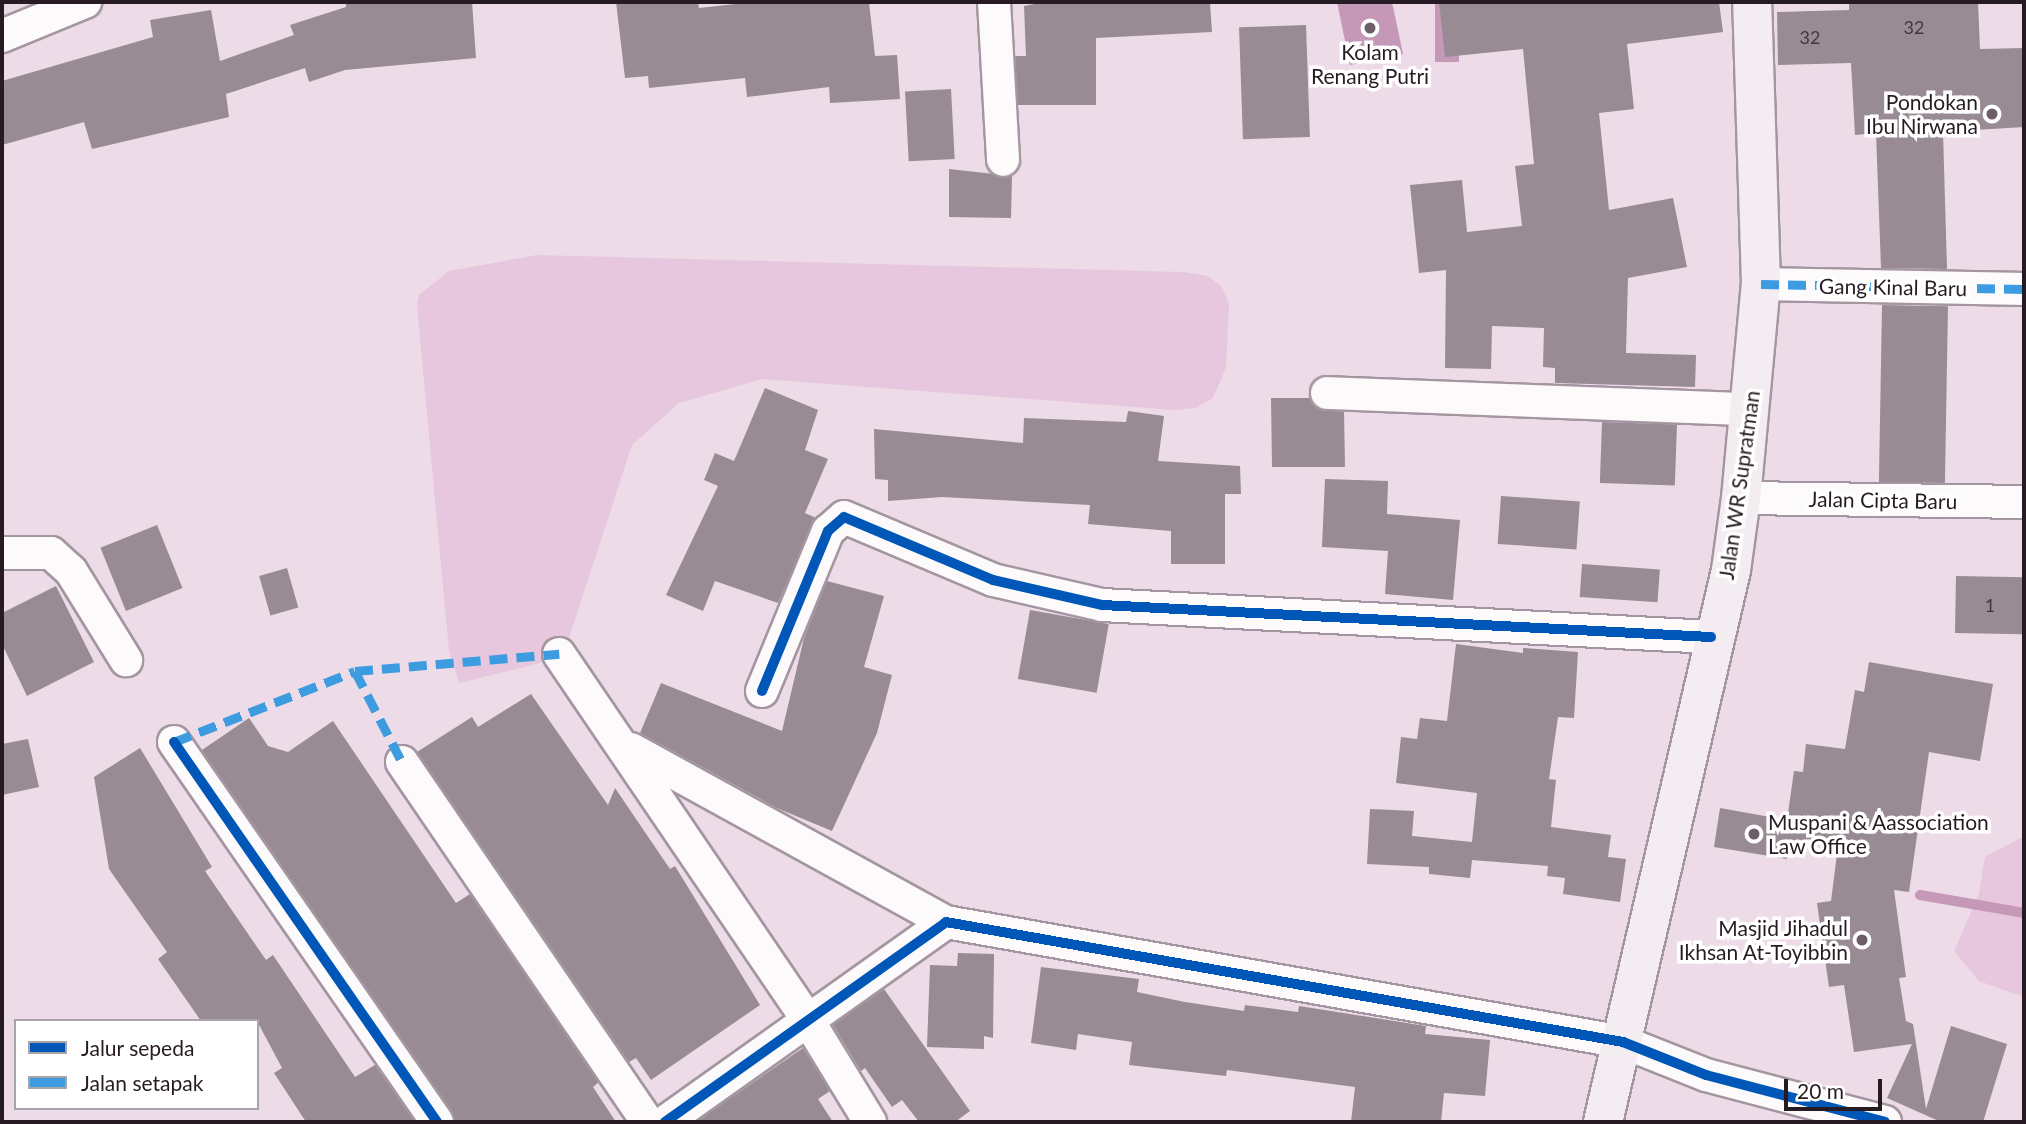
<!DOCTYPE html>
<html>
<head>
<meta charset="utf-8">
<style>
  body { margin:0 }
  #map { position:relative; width:2026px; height:1124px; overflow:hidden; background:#eddbe7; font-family:Lato,sans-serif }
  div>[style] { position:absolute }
  .green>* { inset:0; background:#e6c7dd }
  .water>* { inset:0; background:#c598b8; transform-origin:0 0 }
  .stream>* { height:10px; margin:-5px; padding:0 5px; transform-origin:5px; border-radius:5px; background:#c598b8 }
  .building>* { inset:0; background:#988b94; transform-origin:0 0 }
  .roads { filter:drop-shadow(2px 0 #a496a0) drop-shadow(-2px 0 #a496a0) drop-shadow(0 2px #a496a0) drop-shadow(0 -2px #a496a0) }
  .minor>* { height:32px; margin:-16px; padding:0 16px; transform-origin:16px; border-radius:16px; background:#fcfafb }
  .highway>* { height:38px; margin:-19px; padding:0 19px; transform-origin:19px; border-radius:19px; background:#f3ecf1 }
  .quiet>* { height:9px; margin-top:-4.5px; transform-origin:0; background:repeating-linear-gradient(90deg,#3d9be0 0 18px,transparent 0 27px) }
  .cycleway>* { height:10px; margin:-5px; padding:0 5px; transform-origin:5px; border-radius:5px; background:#0057b8 }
  .dots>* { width:19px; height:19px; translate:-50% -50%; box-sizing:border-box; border:4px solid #fff; border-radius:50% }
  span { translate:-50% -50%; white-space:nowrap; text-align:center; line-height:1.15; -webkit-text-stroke:7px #fff; paint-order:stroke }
  .number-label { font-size:18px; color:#43373f }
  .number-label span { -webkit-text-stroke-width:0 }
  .poi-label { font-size:21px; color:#271b23 }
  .right { translate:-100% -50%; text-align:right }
  .left { translate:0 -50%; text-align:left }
  .street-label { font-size:21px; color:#271b23 }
  .frame { position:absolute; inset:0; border:4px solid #271b23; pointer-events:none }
  .legend { position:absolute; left:14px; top:1019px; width:245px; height:91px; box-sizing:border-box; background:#fff; border:2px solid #a9a4a7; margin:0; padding:9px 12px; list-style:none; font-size:21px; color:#271b23 }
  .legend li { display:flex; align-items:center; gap:14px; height:35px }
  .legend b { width:35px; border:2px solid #a9a4a7 }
  .scale { position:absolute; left:1784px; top:1079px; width:98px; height:32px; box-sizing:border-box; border:4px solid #271b23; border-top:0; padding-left:9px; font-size:21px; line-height:24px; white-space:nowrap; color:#271b23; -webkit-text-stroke:5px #fff; paint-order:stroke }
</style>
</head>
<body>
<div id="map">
  <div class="green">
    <div style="clip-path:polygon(537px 255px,1183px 272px,1208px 276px,1221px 286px,1229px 303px,1226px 368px,1213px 398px,1196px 408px,1174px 410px,762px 379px,679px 403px,632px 445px,566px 647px,545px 662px,459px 683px,449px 651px,417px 306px,419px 295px,449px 271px)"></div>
    <div style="clip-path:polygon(2024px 836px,2024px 997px,1979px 981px,1954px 951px,1979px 894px,1985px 857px)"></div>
  </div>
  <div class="water">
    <div style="clip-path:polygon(1337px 2px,1392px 2px,1403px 54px,1350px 65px)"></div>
    <div style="left:1435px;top:2px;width:24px;height:60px"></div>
  </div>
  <div class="stream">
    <div style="left:1920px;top:895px;width:106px;rotate:9.8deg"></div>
  </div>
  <div class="building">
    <div style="clip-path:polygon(346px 2px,472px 2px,476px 58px,345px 70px,309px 82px,305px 68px,226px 94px,229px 117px,92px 149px,84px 122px,2px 145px,2px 81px,153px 37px,150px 20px,211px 10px,220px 61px,294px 35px,290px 25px,346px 7px)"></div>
    <div style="clip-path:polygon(616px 2px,698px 2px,699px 8px,753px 2px,869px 2px,875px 56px,897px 55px,900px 99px,830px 103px,829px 87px,747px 97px,745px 78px,649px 88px,648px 76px,625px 78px)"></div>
    <div style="clip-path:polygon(1045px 2px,1210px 2px,1212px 32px,1096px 38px,1096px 105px,1018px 105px,1015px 56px,1026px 56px,1024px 6px)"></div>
    <div style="clip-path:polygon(1439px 2px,1719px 2px,1723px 32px,1627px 44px,1634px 109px,1599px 113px,1609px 210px,1673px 198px,1687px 267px,1628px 278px,1626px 353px,1696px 355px,1695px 387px,1555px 383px,1555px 368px,1543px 367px,1544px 328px,1492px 326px,1491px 369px,1445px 368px,1446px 270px,1419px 273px,1410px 185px,1462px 180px,1467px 232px,1522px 226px,1515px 166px,1534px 164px,1523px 49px,1445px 57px)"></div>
    <div style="clip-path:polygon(1978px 2px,1980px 49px,2024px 48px,2024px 127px,1943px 132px,1947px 269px,1881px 268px,1876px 133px,1855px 135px,1851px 63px,1778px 65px,1777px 12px,1849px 10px,1849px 3px)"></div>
    <div style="left:1306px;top:25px;width:112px;height:67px;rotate:88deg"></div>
    <div style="left:951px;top:89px;width:70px;height:46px;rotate:87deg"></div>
    <div style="clip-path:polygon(949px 169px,1012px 176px,1011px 218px,949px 217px)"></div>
    <div style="left:1882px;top:305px;width:66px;height:177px;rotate:1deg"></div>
    <div style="clip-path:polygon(765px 388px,818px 410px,805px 450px,828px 459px,805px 513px,816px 518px,778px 603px,715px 581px,703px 611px,666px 595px,718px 486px,704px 480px,715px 453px,734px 461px)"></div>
    <div style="clip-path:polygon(1271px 398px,1310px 398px,1318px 409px,1344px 412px,1345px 467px,1272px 467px)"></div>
    <div style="clip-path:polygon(1128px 411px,1164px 416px,1158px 461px,1240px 466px,1241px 494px,1225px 494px,1225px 564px,1171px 564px,1171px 531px,1088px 524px,1090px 505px,942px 497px,888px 501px,888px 480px,875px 479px,874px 429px,1023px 443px,1024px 418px,1126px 422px)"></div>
    <div style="left:1602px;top:422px;width:75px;height:61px;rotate:2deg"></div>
    <div style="clip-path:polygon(1325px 479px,1388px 481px,1387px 514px,1460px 520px,1453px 600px,1385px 594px,1388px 551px,1322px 547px)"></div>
    <div style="left:1501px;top:496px;width:79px;height:48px;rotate:4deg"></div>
    <div style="left:157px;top:525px;width:68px;height:61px;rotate:68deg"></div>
    <div style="left:1582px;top:564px;width:78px;height:33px;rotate:4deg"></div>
    <div style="left:287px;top:568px;width:41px;height:29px;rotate:74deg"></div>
    <div style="left:1956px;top:576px;width:68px;height:57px;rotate:1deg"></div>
    <div style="clip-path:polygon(827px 581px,884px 596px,864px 667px,892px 675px,877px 733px,832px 831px,779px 809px,640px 733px,661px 683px,782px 731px,804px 638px)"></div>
    <div style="clip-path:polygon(56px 586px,94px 662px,27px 696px,2px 644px,2px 613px)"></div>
    <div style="left:1030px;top:610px;width:80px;height:70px;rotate:10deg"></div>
    <div style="clip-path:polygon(1456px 644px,1523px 653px,1523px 648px,1578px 652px,1574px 718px,1558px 717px,1549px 779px,1556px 780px,1551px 827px,1611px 835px,1608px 857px,1626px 859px,1620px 902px,1563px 894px,1565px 878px,1547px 876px,1548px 866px,1472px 860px,1470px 878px,1429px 874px,1429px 867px,1367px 864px,1370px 809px,1414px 811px,1412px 836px,1472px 842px,1477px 793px,1396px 783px,1401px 737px,1417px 739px,1420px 718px,1447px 721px)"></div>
    <div style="clip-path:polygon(1869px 662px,1993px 684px,1980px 761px,1929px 752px,1909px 892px,1894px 890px,1906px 977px,1899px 978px,1906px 1021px,1913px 1024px,1926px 1109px,1951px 1026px,2007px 1044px,1983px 1122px,1941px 1122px,1887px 1098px,1912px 1044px,1854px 1052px,1844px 985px,1829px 987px,1817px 903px,1831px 901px,1838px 846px,1790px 840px,1787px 859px,1714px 847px,1720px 808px,1787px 820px,1794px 771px,1803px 772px,1806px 744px,1845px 749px,1855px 690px,1864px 692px)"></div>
    <div style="clip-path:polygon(531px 694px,608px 805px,615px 788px,670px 869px,675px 866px,760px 1005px,651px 1080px,636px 1058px,629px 1062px,417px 752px,472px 717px,478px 727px)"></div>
    <div style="clip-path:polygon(249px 718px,268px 746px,288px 752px,333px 721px,456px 903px,470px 894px,599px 1082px,593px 1087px,616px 1122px,455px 1122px,202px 750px)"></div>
    <div style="clip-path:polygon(28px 739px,39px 787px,2px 795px,2px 744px)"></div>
    <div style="clip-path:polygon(140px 748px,212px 867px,205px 871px,266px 960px,273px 955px,355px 1077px,375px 1065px,415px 1122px,306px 1122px,274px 1073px,282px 1068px,257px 1021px,201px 1021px,158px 959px,167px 952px,109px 869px,94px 777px)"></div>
    <div style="clip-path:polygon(958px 953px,994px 954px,993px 1038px,984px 1036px,984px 1049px,927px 1047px,930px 965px,957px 966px)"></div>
    <div style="clip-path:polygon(1041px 967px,1139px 979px,1137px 992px,1185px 1002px,1244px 1011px,1245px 1005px,1298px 1012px,1299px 1006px,1426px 1026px,1425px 1034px,1490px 1040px,1485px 1096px,1444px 1093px,1441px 1122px,1351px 1122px,1355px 1087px,1227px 1070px,1226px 1076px,1129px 1065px,1132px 1042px,1078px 1034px,1076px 1050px,1031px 1043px)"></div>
    <div style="clip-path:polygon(884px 989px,970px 1111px,955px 1122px,919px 1122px,902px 1100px,892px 1107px,865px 1068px,861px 1071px,833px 1025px)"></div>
    <div style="clip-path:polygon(803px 1048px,830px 1091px,818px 1099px,833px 1122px,696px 1122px)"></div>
  </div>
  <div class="roads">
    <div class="minor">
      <div style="left:994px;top:2px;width:158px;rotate:86.7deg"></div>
      <div style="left:2px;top:36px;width:90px;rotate:-22.3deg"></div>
      <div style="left:1761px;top:284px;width:263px;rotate:1.1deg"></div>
      <div style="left:1327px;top:393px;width:424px;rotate:2.2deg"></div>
      <div style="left:1741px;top:498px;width:283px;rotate:0.8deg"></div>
      <div style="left:2px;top:553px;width:49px"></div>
      <div style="left:51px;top:553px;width:27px;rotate:42deg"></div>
      <div style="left:71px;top:571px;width:105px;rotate:58.3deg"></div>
      <div style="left:559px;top:654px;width:439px;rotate:55.8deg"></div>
      <div style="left:806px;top:1017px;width:123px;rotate:58.6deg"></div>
      <div style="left:762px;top:691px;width:173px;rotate:-67.6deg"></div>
      <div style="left:828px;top:531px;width:21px;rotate:-41deg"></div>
      <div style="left:844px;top:517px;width:162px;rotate:22.9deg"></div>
      <div style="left:993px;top:580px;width:112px;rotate:12.9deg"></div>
      <div style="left:1102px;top:605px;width:610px;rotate:3.01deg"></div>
      <div style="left:174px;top:742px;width:462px;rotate:55.3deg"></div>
      <div style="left:631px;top:749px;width:359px;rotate:28.8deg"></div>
      <div style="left:402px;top:762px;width:436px;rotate:55.7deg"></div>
      <div style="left:665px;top:1122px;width:345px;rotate:-35.4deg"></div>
      <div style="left:946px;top:922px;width:688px;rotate:10.05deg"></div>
      <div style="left:1623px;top:1042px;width:89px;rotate:21.7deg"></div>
      <div style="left:1706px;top:1075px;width:185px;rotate:14.7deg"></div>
    </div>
    <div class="highway">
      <div style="left:1603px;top:1122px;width:567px;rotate:-76.94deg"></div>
      <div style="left:1731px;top:570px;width:73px;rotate:-82.1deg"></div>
      <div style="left:1741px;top:498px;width:215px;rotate:-84.7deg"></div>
      <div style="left:1761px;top:284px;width:282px;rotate:-91.8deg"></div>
    </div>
  </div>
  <div class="quiet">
    <div style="left:1761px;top:284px;width:263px;rotate:1.1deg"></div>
    <div style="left:355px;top:671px;width:102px;rotate:62.7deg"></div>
    <div style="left:174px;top:742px;width:194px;rotate:-21.4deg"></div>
    <div style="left:355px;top:671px;width:205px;rotate:-4.8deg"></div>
  </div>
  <div class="cycleway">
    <div style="left:762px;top:691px;width:173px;rotate:-67.6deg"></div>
    <div style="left:828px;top:531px;width:21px;rotate:-41deg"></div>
    <div style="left:844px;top:517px;width:162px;rotate:22.9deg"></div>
    <div style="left:993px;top:580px;width:112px;rotate:12.9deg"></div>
    <div style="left:1102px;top:605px;width:610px;rotate:3.01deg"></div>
    <div style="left:174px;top:742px;width:462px;rotate:55.3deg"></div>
    <div style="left:665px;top:1122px;width:345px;rotate:-35.4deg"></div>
    <div style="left:946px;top:922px;width:688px;rotate:10.05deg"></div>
    <div style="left:1623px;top:1042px;width:89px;rotate:21.7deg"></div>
    <div style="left:1706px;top:1075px;width:185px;rotate:14.7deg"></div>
  </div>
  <div class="dots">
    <div style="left:1370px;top:28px;background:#6c5e68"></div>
    <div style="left:1992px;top:114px;background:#6c5e68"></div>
    <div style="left:1754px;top:834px;background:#6c5e68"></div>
    <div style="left:1862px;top:940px;background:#6c5e68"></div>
  </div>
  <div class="number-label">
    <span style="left:1914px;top:27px">32</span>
    <span style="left:1810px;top:37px">32</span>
    <span style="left:1990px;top:605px">1</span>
  </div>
  <div class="poi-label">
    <span style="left:1370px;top:64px">Kolam<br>Renang Putri</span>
    <span class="right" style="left:1978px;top:114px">Pondokan<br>Ibu Nirwana</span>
    <span class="left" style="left:1768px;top:834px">Muspani &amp; Aassociation<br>Law Office</span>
    <span class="right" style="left:1848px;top:940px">Masjid Jihadul<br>Ikhsan At-Toyibbin</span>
  </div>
  <div class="street-label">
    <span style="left:1893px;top:287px;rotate:1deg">Gang Kinal Baru</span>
    <span style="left:1739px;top:485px;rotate:-82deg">Jalan WR Supratman</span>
    <span style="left:1883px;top:500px;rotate:1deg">Jalan Cipta Baru</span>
  </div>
  <div class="frame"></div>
  <ul class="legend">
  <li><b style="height:9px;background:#0057b8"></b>Jalur sepeda</li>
  <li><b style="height:9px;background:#3d9be0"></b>Jalan setapak</li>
  </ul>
  <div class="scale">20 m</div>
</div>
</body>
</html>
